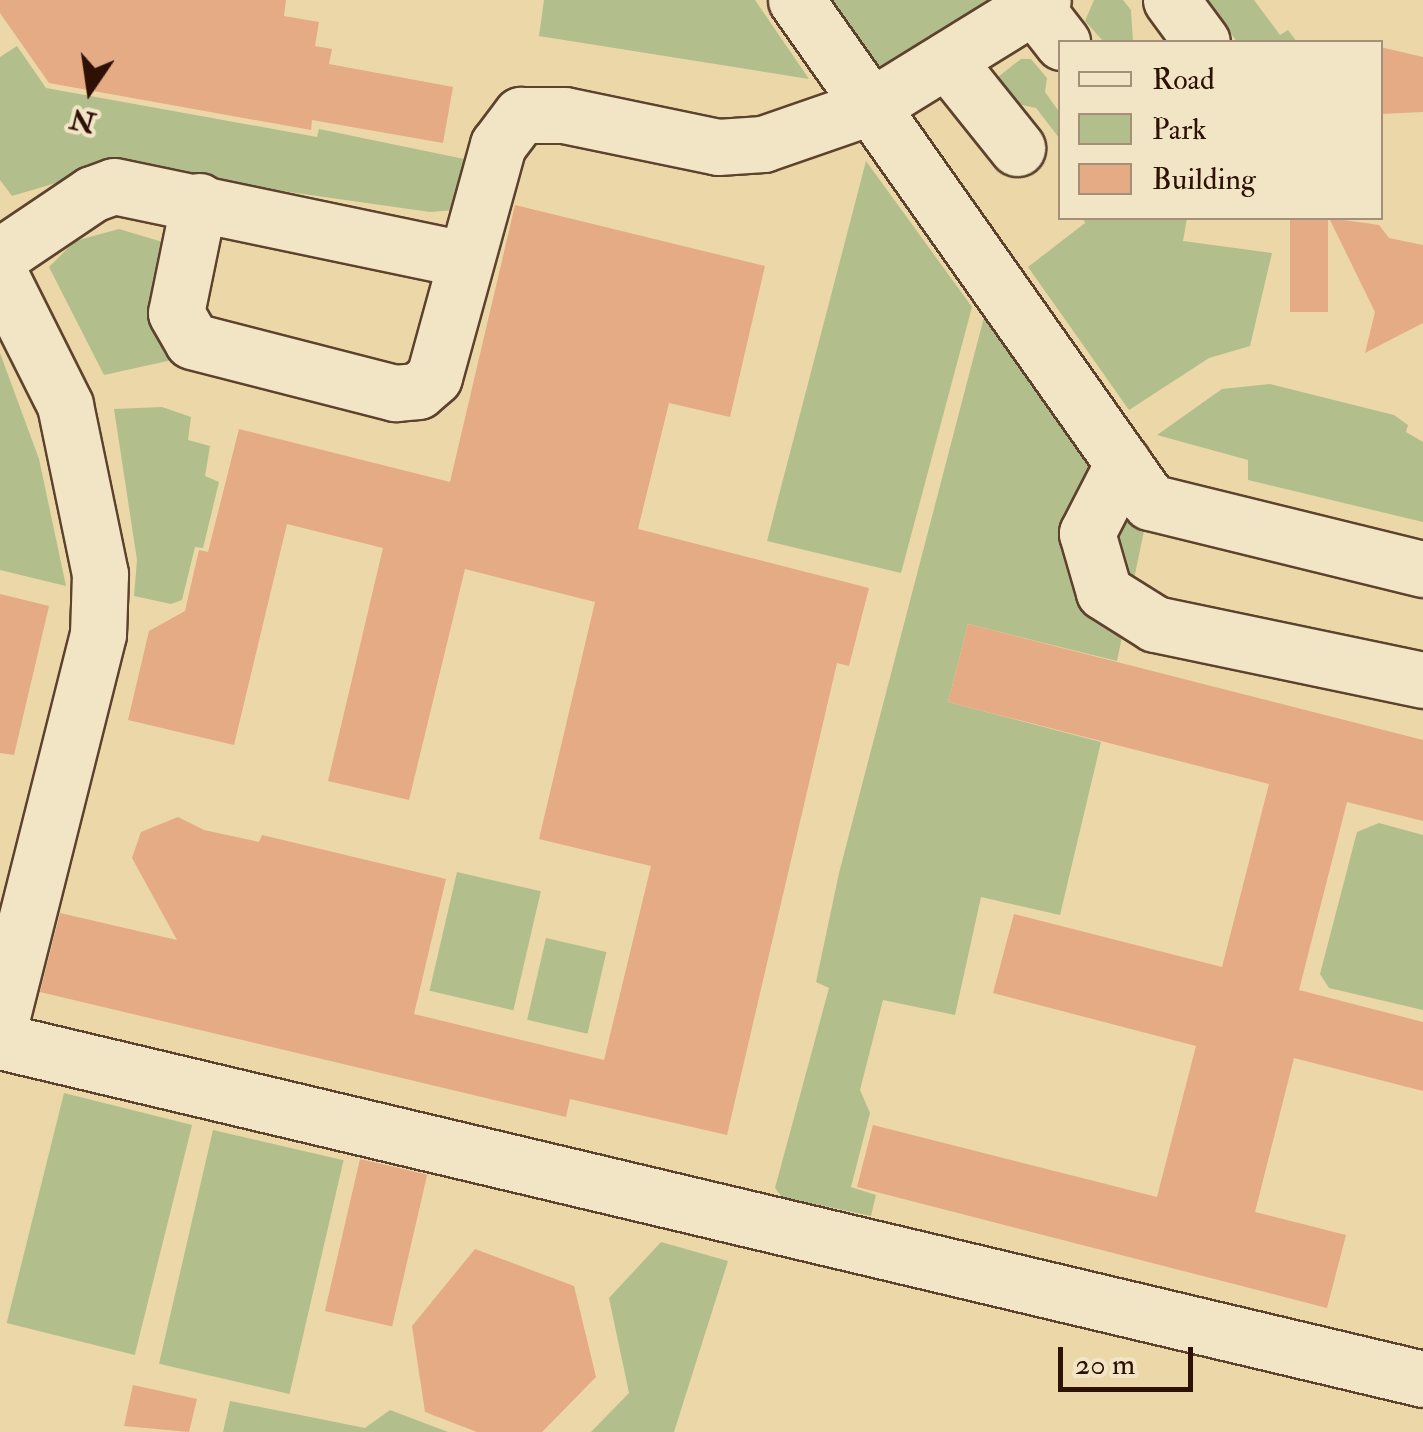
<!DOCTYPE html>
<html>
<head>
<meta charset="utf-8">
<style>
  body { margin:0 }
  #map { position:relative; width:1423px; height:1432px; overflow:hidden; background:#ebd7a7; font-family:"IM FELL Double Pica",serif }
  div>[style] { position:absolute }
  .green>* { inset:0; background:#b2bf8c; transform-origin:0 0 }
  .building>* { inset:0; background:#e5ab85; transform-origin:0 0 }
  .roads { filter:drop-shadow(2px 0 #5d422e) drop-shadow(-2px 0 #5d422e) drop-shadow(0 2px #5d422e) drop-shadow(0 -2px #5d422e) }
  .minor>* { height:55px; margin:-27.5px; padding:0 27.5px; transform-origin:27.5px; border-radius:27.5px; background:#f2e5c6 }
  span { translate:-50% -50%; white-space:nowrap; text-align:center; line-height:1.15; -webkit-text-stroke:8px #f2e5c6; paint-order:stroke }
  .legend { position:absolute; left:1058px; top:40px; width:325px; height:180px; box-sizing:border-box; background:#f2e5c6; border:2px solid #a49079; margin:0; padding:12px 18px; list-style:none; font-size:30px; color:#2e1105 }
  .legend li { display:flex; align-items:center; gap:20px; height:50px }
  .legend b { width:50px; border:2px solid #a49079 }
  .north { position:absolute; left:40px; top:40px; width:100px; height:100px; -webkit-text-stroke:8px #f2e5c6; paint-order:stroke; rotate:193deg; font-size:28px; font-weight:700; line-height:40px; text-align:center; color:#2e1105 }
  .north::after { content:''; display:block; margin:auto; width:35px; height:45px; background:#2e1105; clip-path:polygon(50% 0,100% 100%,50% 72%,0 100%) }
  .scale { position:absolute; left:1058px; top:1347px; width:135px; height:45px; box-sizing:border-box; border:5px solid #2e1105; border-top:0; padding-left:12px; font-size:30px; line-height:35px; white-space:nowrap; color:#2e1105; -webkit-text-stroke:8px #f2e5c6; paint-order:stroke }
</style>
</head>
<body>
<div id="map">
  <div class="green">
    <div style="clip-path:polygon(544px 0,755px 0,809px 79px,539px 36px)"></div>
    <div style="clip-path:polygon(817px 0,1001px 0,877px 85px)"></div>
    <div style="clip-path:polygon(1094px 0,1123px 0,1131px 10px,1133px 42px,1103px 41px,1085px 21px)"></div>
    <div style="clip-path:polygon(1207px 0,1254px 0,1280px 35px,1288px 30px,1297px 42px,1237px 42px)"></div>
    <div style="clip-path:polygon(17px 46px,46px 88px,317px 137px,319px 129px,469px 160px,456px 210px,430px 212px,147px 172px,83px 175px,12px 196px,0 180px,0 57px)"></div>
    <div style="clip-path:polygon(1021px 59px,1031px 59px,1047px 78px,1045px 92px,1060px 113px,1060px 139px,1036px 108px,1013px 103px,989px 84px)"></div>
    <div style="clip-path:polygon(866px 161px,972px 307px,901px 573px,767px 541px)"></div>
    <div style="clip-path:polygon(1083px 218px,1187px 218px,1183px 241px,1272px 253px,1250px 346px,1209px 358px,1129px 410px,1028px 267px,1085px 223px)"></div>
    <div style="clip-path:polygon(119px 229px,166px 243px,172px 360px,104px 375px,49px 267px,75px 241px)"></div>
    <div style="clip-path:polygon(995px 275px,1150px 502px,1117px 661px,968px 624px,948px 702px,1101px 742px,1060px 915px,981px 897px,955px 1015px,883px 1000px,860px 1090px,870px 1113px,851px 1187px,876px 1195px,871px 1216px,782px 1197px,775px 1188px,829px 988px,816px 982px,839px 873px)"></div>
    <div style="clip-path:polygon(0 353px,39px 459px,66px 586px,0 570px)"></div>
    <div style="clip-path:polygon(1270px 384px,1394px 415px,1408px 425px,1406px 432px,1423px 442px,1423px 522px,1248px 480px,1248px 460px,1157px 435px,1222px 389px)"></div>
    <div style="clip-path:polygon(162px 407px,191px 417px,188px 440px,210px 446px,205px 476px,219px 482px,203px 548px,195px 547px,182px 600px,171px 604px,134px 596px,137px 560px,114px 409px)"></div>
    <div style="clip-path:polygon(1379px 823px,1423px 835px,1423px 1010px,1329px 988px,1320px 974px,1357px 832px)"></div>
    <div style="left:457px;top:872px;width:86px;height:122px;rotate:13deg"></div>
    <div style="left:546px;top:938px;width:62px;height:84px;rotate:13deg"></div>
    <div style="left:64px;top:1093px;width:132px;height:237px;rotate:14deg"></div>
    <div style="left:213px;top:1130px;width:134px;height:240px;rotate:13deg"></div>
    <div style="clip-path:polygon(661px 1242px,728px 1261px,674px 1432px,591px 1432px,629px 1393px,609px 1298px)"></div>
    <div style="clip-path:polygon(230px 1401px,365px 1428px,390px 1410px,448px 1432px,223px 1432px)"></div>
  </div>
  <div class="building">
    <div style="clip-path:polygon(0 0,286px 0,284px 16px,319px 22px,315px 46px,332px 49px,329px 64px,453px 87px,443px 143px,312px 120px,311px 130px,49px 83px,0 13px)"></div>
    <div style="clip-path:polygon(1380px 47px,1423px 57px,1423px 112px,1380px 114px)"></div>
    <div style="clip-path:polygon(515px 205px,765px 266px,730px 417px,669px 403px,638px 529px,869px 588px,849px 666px,837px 663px,727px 1135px,570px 1099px,566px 1117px,40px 992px,60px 913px,177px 940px,132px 858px,141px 832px,178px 817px,204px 830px,259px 842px,262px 835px,446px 879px,414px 1014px,604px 1060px,651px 866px,539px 839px,595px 602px,465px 569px,409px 800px,328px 781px,383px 548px,287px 524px,234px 745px,128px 720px,149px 631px,185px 611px,199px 550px,208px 552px,239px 429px,450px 482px)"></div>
    <div style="left:1290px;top:218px;width:38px;height:94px"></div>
    <div style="clip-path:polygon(1329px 218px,1379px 225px,1389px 238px,1423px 245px,1423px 323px,1365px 353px,1375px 312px)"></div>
    <div style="clip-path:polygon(0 594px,49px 606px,14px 755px,0 753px)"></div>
    <div style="clip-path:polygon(968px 624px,1423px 740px,1423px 821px,1347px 802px,1299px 990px,1423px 1022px,1423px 1091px,1294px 1058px,1255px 1212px,1346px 1235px,1327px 1308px,857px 1187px,873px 1125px,1157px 1197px,1196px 1046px,993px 993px,1014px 914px,1222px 967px,1269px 784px,948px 702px)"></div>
    <div style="left:360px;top:1159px;width:69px;height:156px;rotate:13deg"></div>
    <div style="clip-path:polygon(475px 1249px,574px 1286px,596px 1377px,542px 1432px,477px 1432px,425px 1412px,412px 1326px)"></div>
    <div style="clip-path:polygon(133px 1385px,197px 1399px,189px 1432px,124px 1426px)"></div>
  </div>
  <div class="roads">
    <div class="minor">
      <div style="left:796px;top:0;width:614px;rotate:54.81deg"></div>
      <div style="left:1150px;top:502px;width:281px;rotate:13.8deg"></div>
      <div style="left:1171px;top:0;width:52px;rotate:53.6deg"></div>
      <div style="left:1034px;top:6px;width:46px;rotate:52.1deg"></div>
      <div style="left:949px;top:63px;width:109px;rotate:51.3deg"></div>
      <div style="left:199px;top:201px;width:114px;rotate:101.6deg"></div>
      <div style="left:176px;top:313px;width:32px;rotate:60deg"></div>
      <div style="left:192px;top:341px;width:210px;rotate:14.4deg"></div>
      <div style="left:395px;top:393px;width:23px;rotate:-5deg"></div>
      <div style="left:418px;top:391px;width:21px;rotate:-41deg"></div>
      <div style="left:434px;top:377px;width:241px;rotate:-74.6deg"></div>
      <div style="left:498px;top:145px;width:38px;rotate:-53deg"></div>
      <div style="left:521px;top:115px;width:43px"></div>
      <div style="left:564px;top:115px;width:157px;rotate:11.7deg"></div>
      <div style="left:718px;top:147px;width:45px;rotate:-3.8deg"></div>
      <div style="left:763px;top:144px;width:113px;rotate:-19.1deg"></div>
      <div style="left:870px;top:107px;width:203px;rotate:-31.7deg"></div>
      <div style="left:0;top:256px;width:111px;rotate:-34deg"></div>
      <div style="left:92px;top:194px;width:23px;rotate:-20deg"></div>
      <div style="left:114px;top:186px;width:358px;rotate:11.8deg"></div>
      <div style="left:0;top:275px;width:145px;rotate:63.4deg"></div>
      <div style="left:65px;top:405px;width:173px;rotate:78.3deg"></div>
      <div style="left:100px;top:574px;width:60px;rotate:91.9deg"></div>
      <div style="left:98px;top:634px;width:401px;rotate:104.1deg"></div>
      <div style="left:1123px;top:463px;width:79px;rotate:117.2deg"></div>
      <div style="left:1087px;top:533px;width:61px;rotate:73.9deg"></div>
      <div style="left:1104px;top:592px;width:60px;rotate:32.1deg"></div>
      <div style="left:1155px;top:624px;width:274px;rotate:11.8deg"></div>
      <div style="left:0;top:1041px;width:1463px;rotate:13.36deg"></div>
    </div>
  </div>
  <ul class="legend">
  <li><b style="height:12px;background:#f2e5c6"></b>Road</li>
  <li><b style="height:28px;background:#b2bf8c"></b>Park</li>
  <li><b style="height:28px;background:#e5ab85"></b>Building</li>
  </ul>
  <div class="north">N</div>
  <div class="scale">20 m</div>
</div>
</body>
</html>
